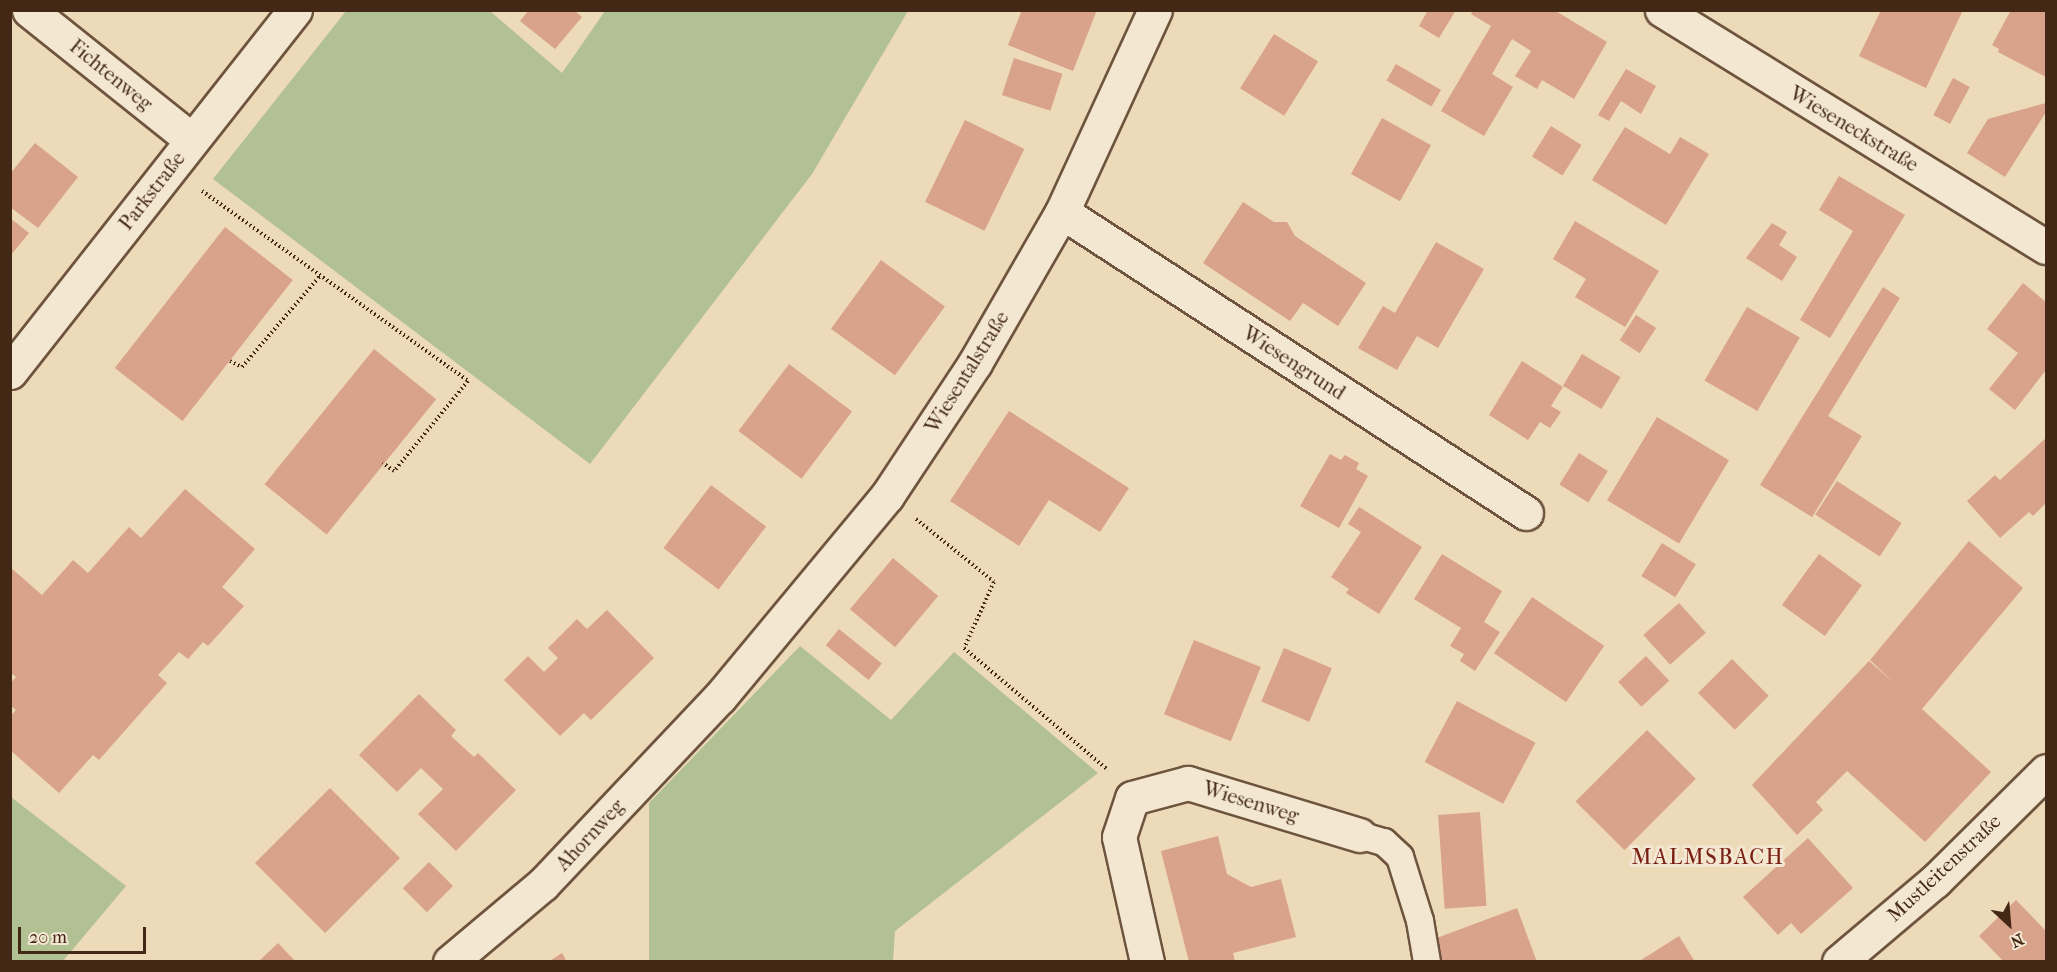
<!DOCTYPE html>
<html>
<head>
<meta charset="utf-8">
<style>
  body { margin:0 }
  #map { position:relative; width:2057px; height:972px; overflow:hidden; background:#eddab8; font-family:"IM FELL French Canon",serif }
  div>[style] { position:absolute }
  .green>* { inset:0; background:#b2c194 }
  .building>* { inset:0; background:#d8a38a; transform-origin:0 0 }
  .path>* { height:4px; margin-top:-2px; transform-origin:0; background:repeating-linear-gradient(90deg,#432816 0 1.5px,transparent 0 4.5px) }
  .roads { filter:drop-shadow(2px 0 #6e543e) drop-shadow(-2px 0 #6e543e) drop-shadow(0 2px #6e543e) drop-shadow(0 -2px #6e543e) }
  .lane>* { height:26px; margin:-13px; padding:0 13px; transform-origin:13px; border-radius:13px; background:#f3e7d1 }
  .street>* { height:33px; margin:-16.5px; padding:0 16.5px; transform-origin:16.5px; border-radius:16.5px; background:#f3e7d1 }
  span { translate:-50% -50%; white-space:nowrap; text-align:center; line-height:1.15; -webkit-text-stroke:6px #f3e7d1; paint-order:stroke }
  .street-label { font-size:20px; color:#432816 }
  .quarter-label { font-size:22px; color:#7a1f14; letter-spacing:1.5px }
  .frame { position:absolute; inset:0; border:12px solid #432816; pointer-events:none }
  .north { position:absolute; left:1979px; top:894px; width:60px; height:60px; -webkit-text-stroke:4px #f3e7d1; paint-order:stroke; rotate:154deg; font-size:16px; font-weight:700; line-height:24px; text-align:center; color:#432816 }
  .north::after { content:''; display:block; margin:auto; width:21px; height:27px; background:#432816; clip-path:polygon(50% 0,100% 100%,50% 72%,0 100%) }
  .scale { position:absolute; left:18px; top:927px; width:128px; height:27px; box-sizing:border-box; border:3px solid #432816; border-top:0; padding-left:8px; font-size:18px; line-height:21px; white-space:nowrap; color:#432816; -webkit-text-stroke:4px #f3e7d1; paint-order:stroke }
</style>
</head>
<body>
<div id="map">
  <div class="green">
    <div style="clip-path:polygon(346px 11px,490px 11px,562px 73px,605px 11px,908px 11px,812px 174px,590px 464px,213px 179px)"></div>
    <div style="clip-path:polygon(800px 646px,891px 720px,954px 652px,1098px 773px,895px 931px,893px 961px,649px 961px,649px 803px)"></div>
    <div style="clip-path:polygon(11px 797px,126px 886px,63px 961px,11px 961px)"></div>
  </div>
  <div class="building">
    <div style="clip-path:polygon(529px 10px,574px 10px,582px 17px,555px 49px,520px 21px)"></div>
    <div style="clip-path:polygon(1022px 10px,1097px 10px,1073px 71px,1008px 45px)"></div>
    <div style="clip-path:polygon(1428px 10px,1456px 10px,1439px 38px,1419px 26px)"></div>
    <div style="clip-path:polygon(1473px 10px,1554px 10px,1607px 42px,1574px 99px,1542px 80px,1537px 89px,1515px 76px,1531px 51px,1512px 39px,1492px 74px,1513px 87px,1484px 136px,1441px 111px,1491px 26px,1471px 14px)"></div>
    <div style="clip-path:polygon(1881px 10px,1963px 10px,1926px 88px,1859px 56px)"></div>
    <div style="clip-path:polygon(2011px 10px,2046px 10px,2046px 77px,1998px 52px,1999px 49px,1992px 45px)"></div>
    <div style="left:1274px;top:34px;width:52px;height:64px;rotate:32deg"></div>
    <div style="left:1014px;top:58px;width:51px;height:39px;rotate:18deg"></div>
    <div style="left:1396px;top:64px;width:52px;height:19px;rotate:30deg"></div>
    <div style="clip-path:polygon(1626px 69px,1656px 86px,1641px 114px,1621px 101px,1609px 121px,1598px 115px)"></div>
    <div style="left:1953px;top:78px;width:19px;height:42px;rotate:28deg"></div>
    <div style="clip-path:polygon(2046px 103px,2046px 112px,2005px 177px,1967px 153px,1988px 119px)"></div>
    <div style="left:1382px;top:118px;width:56px;height:64px;rotate:29deg"></div>
    <div style="left:965px;top:120px;width:66px;height:91px;rotate:26deg"></div>
    <div style="left:1551px;top:126px;width:36px;height:36px;rotate:32deg"></div>
    <div style="clip-path:polygon(1625px 127px,1670px 154px,1680px 137px,1709px 154px,1666px 225px,1592px 180px)"></div>
    <div style="clip-path:polygon(35px 143px,78px 177px,38px 228px,10px 207px,10px 174px)"></div>
    <div style="clip-path:polygon(1839px 176px,1905px 215px,1830px 338px,1800px 320px,1853px 231px,1819px 210px)"></div>
    <div style="clip-path:polygon(1243px 202px,1274px 222px,1287px 222px,1295px 236px,1366px 283px,1338px 326px,1303px 303px,1290px 321px,1203px 263px)"></div>
    <div style="clip-path:polygon(10px 218px,29px 233px,10px 256px)"></div>
    <div style="clip-path:polygon(1575px 221px,1659px 271px,1625px 327px,1575px 297px,1586px 279px,1553px 259px)"></div>
    <div style="clip-path:polygon(1772px 223px,1787px 232px,1779px 245px,1797px 257px,1782px 281px,1746px 258px)"></div>
    <div style="left:225px;top:227px;width:86px;height:179px;rotate:38deg"></div>
    <div style="clip-path:polygon(1436px 242px,1484px 269px,1438px 348px,1417px 336px,1397px 370px,1358px 348px,1383px 306px,1395px 313px)"></div>
    <div style="left:881px;top:260px;width:79px;height:85px;rotate:36deg"></div>
    <div style="clip-path:polygon(2023px 283px,2046px 302px,2046px 370px,2015px 410px,1989px 389px,2018px 353px,1987px 329px)"></div>
    <div style="clip-path:polygon(1883px 287px,1900px 298px,1828px 416px,1862px 436px,1812px 517px,1760px 485px)"></div>
    <div style="left:1747px;top:307px;width:61px;height:85px;rotate:30deg"></div>
    <div style="left:1636px;top:315px;width:24px;height:30px;rotate:33deg"></div>
    <div style="left:374px;top:349px;width:80px;height:174px;rotate:39deg"></div>
    <div style="left:1582px;top:354px;width:45px;height:37px;rotate:31deg"></div>
    <div style="clip-path:polygon(1522px 361px,1563px 387px,1551px 406px,1561px 412px,1550px 428px,1540px 422px,1528px 440px,1489px 415px)"></div>
    <div style="left:789px;top:364px;width:79px;height:84px;rotate:37deg"></div>
    <div style="clip-path:polygon(1009px 411px,1129px 488px,1100px 532px,1049px 500px,1019px 546px,950px 501px)"></div>
    <div style="left:1657px;top:417px;width:84px;height:97px;rotate:31deg"></div>
    <div style="clip-path:polygon(2046px 438px,2046px 503px,2033px 516px,2029px 512px,2000px 538px,1967px 501px,1995px 475px,2000px 480px)"></div>
    <div style="left:1579px;top:453px;width:34px;height:37px;rotate:32deg"></div>
    <div style="clip-path:polygon(1330px 454px,1341px 460px,1345px 455px,1359px 463px,1356px 469px,1368px 476px,1339px 528px,1300px 506px)"></div>
    <div style="left:1837px;top:481px;width:77px;height:40px;rotate:33deg"></div>
    <div style="left:711px;top:485px;width:69px;height:79px;rotate:37deg"></div>
    <div style="clip-path:polygon(185px 489px,255px 549px,222px 587px,244px 606px,208px 646px,203px 642px,188px 659px,179px 652px,158px 675px,167px 683px,99px 760px,93px 755px,59px 793px,10px 750px,10px 716px,16px 710px,10px 705px,10px 684px,16px 677px,10px 672px,10px 567px,42px 595px,73px 560px,88px 573px,129px 527px,141px 538px)"></div>
    <div style="clip-path:polygon(1359px 507px,1422px 547px,1379px 614px,1346px 593px,1349px 589px,1331px 577px,1361px 532px,1348px 524px)"></div>
    <div style="clip-path:polygon(1969px 541px,2023px 588px,1922px 709px,1991px 772px,1925px 842px,1847px 771px,1816px 802px,1823px 810px,1797px 835px,1752px 785px,1869px 661px,1893px 682px,1870px 660px)"></div>
    <div style="left:1662px;top:543px;width:40px;height:39px;rotate:32deg"></div>
    <div style="clip-path:polygon(1442px 554px,1502px 591px,1484px 622px,1500px 632px,1475px 671px,1460px 661px,1464px 654px,1450px 646px,1461px 628px,1414px 599px)"></div>
    <div style="left:1819px;top:554px;width:53px;height:63px;rotate:36deg"></div>
    <div style="left:893px;top:558px;width:59px;height:67px;rotate:40deg"></div>
    <div style="left:1532px;top:597px;width:87px;height:68px;rotate:34deg"></div>
    <div style="left:1679px;top:603px;width:40px;height:48px;rotate:48deg"></div>
    <div style="clip-path:polygon(607px 610px,654px 658px,591px 720px,584px 713px,560px 736px,504px 680px,528px 656px,544px 672px,558px 658px,548px 648px,577px 619px,587px 629px)"></div>
    <div style="left:839px;top:629px;width:55px;height:21px;rotate:39deg"></div>
    <div style="left:1194px;top:640px;width:72px;height:80px;rotate:22deg"></div>
    <div style="left:1284px;top:648px;width:52px;height:58px;rotate:23deg"></div>
    <div style="left:1646px;top:656px;width:34px;height:38px;rotate:47deg"></div>
    <div style="left:1732px;top:659px;width:52px;height:48px;rotate:45deg"></div>
    <div style="clip-path:polygon(419px 694px,456px 730px,451px 736px,474px 757px,478px 753px,516px 790px,456px 851px,418px 814px,443px 789px,421px 768px,397px 792px,359px 755px)"></div>
    <div style="left:1457px;top:701px;width:89px;height:69px;rotate:28deg"></div>
    <div style="left:1647px;top:730px;width:69px;height:101px;rotate:45deg"></div>
    <div style="left:330px;top:788px;width:99px;height:106px;rotate:45deg"></div>
    <div style="left:1480px;top:812px;width:94px;height:42px;rotate:86deg"></div>
    <div style="clip-path:polygon(1218px 836px,1227px 874px,1251px 887px,1281px 879px,1296px 937px,1233px 953px,1235px 962px,1189px 962px,1161px 851px)"></div>
    <div style="clip-path:polygon(1808px 838px,1853px 888px,1801px 934px,1791px 923px,1778px 935px,1743px 897px)"></div>
    <div style="left:429px;top:862px;width:34px;height:37px;rotate:45deg"></div>
    <div style="clip-path:polygon(2016px 900px,2046px 931px,2046px 962px,2004px 962px,1979px 936px)"></div>
    <div style="clip-path:polygon(1517px 908px,1537px 962px,1443px 962px,1434px 939px)"></div>
    <div style="clip-path:polygon(1679px 936px,1695px 962px,1638px 962px)"></div>
    <div style="clip-path:polygon(278px 943px,296px 962px,258px 962px)"></div>
    <div style="clip-path:polygon(562px 953px,567px 962px,548px 962px)"></div>
  </div>
  <div class="path">
    <div style="left:202px;top:191px;width:327px;rotate:35.5deg"></div>
    <div style="left:468px;top:381px;width:117px;rotate:129.4deg"></div>
    <div style="left:394px;top:471px;width:14px;rotate:-144deg"></div>
    <div style="left:230px;top:361px;width:13px;rotate:27deg"></div>
    <div style="left:242px;top:367px;width:120px;rotate:-49.4deg"></div>
    <div style="left:916px;top:519px;width:100px;rotate:38.9deg"></div>
    <div style="left:994px;top:582px;width:72px;rotate:114.4deg"></div>
    <div style="left:964px;top:648px;width:189px;rotate:40.3deg"></div>
  </div>
  <div class="roads">
    <div class="lane">
      <div style="left:1359px;top:835px;width:26px;rotate:16deg"></div>
      <div style="left:1384px;top:842px;width:22px;rotate:43deg"></div>
      <div style="left:1400px;top:857px;width:67px;rotate:72.6deg"></div>
      <div style="left:1420px;top:921px;width:42px;rotate:80.3deg"></div>
    </div>
    <div class="street">
      <div style="left:29px;top:10px;width:208px;rotate:38.6deg"></div>
      <div style="left:1662px;top:10px;width:451px;rotate:31.7deg"></div>
      <div style="left:1062px;top:212px;width:553px;rotate:32.97deg"></div>
      <div style="left:10px;top:372px;width:461px;rotate:-51.8deg"></div>
      <div style="left:450px;top:962px;width:121px;rotate:-40deg"></div>
      <div style="left:543px;top:884px;width:257px;rotate:-46.6deg"></div>
      <div style="left:720px;top:697px;width:261px;rotate:-50.3deg"></div>
      <div style="left:887px;top:496px;width:159px;rotate:-56.5deg"></div>
      <div style="left:975px;top:363px;width:174px;rotate:-60.1deg"></div>
      <div style="left:1062px;top:212px;width:222px;rotate:-65.3deg"></div>
      <div style="left:1147px;top:962px;width:128px;rotate:-102.6deg"></div>
      <div style="left:1119px;top:837px;width:41px;rotate:-71.6deg"></div>
      <div style="left:1132px;top:798px;width:58px;rotate:-15deg"></div>
      <div style="left:1188px;top:783px;width:179px;rotate:16.9deg"></div>
      <div style="left:1839px;top:962px;width:126px;rotate:-40.2deg"></div>
      <div style="left:1935px;top:881px;width:156px;rotate:-44.7deg"></div>
    </div>
  </div>
  <div class="street-label">
    <span style="left:111px;top:75px;rotate:39deg">Fichtenweg</span>
    <span style="left:1854px;top:129px;rotate:31deg">Wieseneckstraße</span>
    <span style="left:152px;top:191px;rotate:-52deg">Parkstraße</span>
    <span style="left:1294px;top:363px;rotate:33deg">Wiesengrund</span>
    <span style="left:967px;top:372px;rotate:-58deg">Wiesentalstraße</span>
    <span style="left:1251px;top:802px;rotate:17deg">Wiesenweg</span>
    <span style="left:590px;top:835px;rotate:-47deg">Ahornweg</span>
    <span style="left:1944px;top:868px;rotate:-43deg">Mustleitenstraße</span>
  </div>
  <div class="quarter-label">
    <span style="left:1708px;top:858px">MALMSBACH</span>
  </div>
  <div class="frame"></div>
  <div class="north">N</div>
  <div class="scale">20 m</div>
</div>
</body>
</html>
